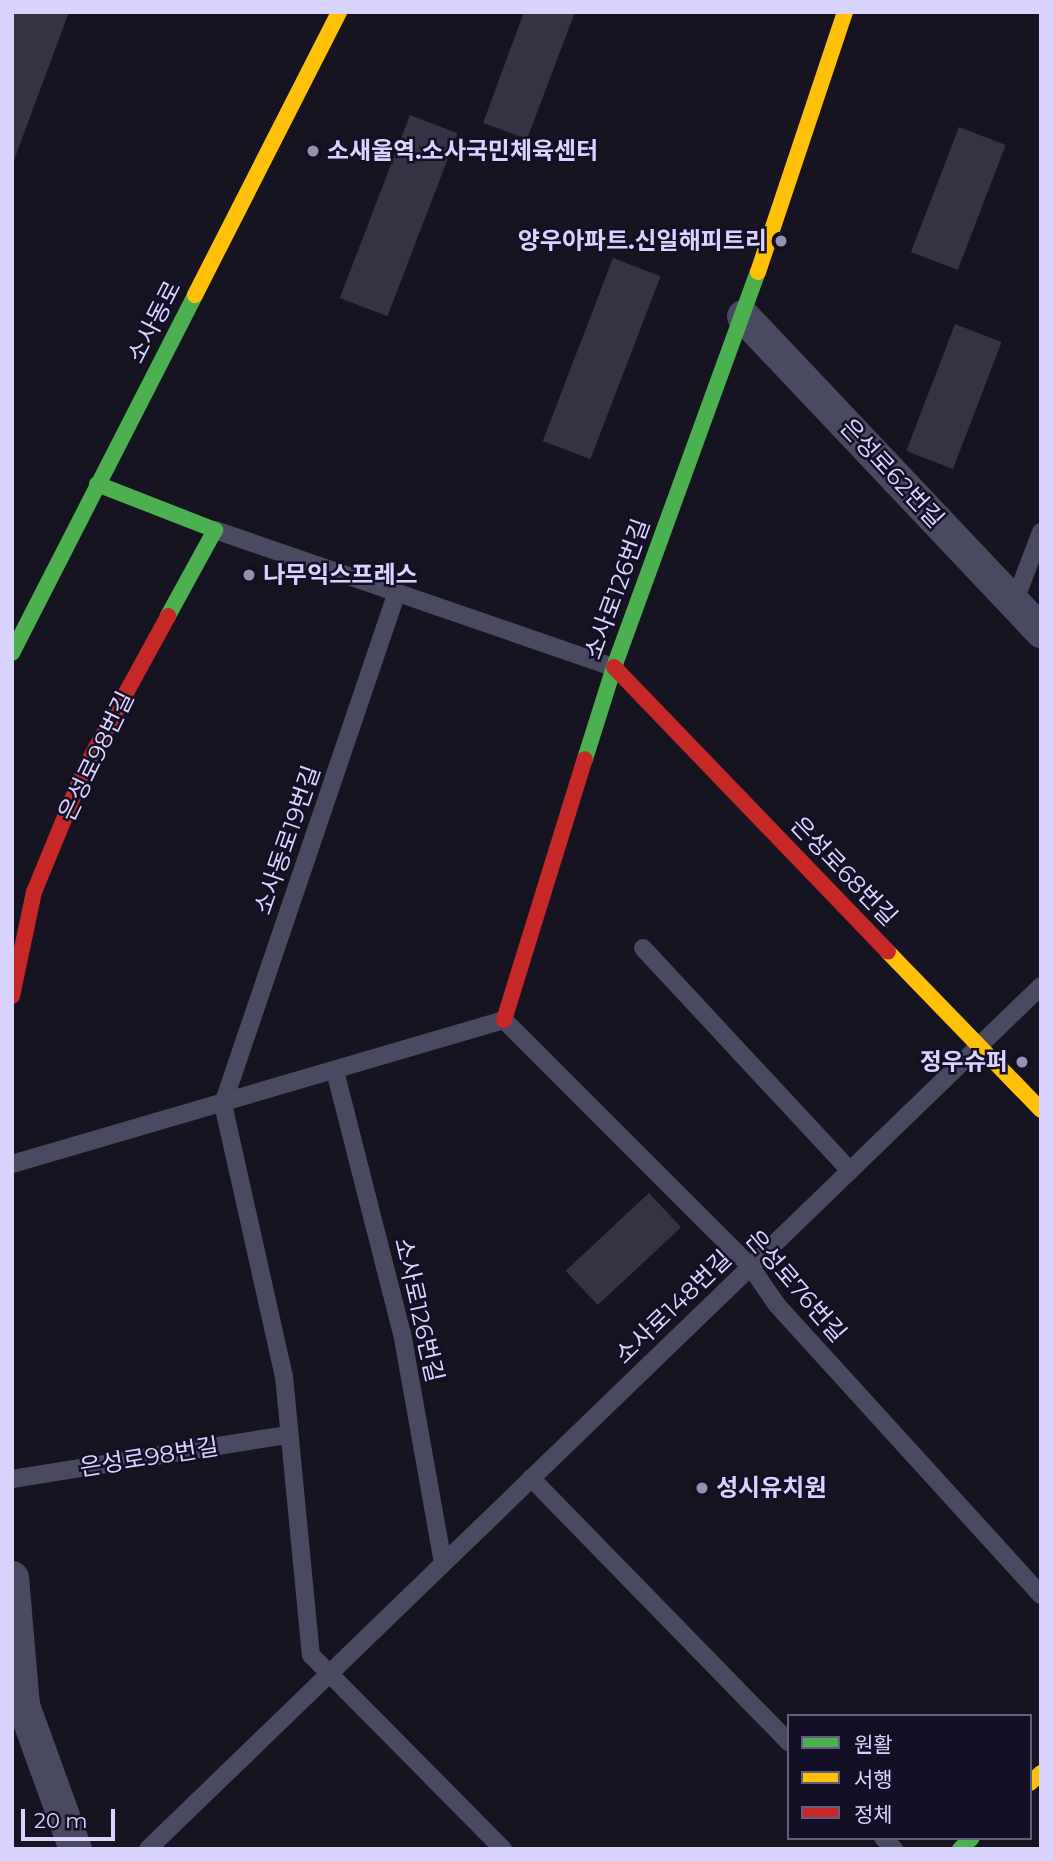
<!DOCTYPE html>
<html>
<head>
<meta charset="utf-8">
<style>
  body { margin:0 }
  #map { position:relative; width:1053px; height:1861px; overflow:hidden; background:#161421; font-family:Montserrat,"Noto Sans KR",sans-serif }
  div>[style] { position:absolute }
  .building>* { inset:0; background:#343243; transform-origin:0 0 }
  .lane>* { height:18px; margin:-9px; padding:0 9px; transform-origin:9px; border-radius:9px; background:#4a4962 }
  .street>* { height:33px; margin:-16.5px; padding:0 16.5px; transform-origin:16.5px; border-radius:16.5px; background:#4a4962 }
  .fast>* { height:16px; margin:-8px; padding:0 8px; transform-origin:8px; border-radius:8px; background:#4caf50 }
  .slow>* { height:16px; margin:-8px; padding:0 8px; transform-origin:8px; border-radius:8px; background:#ffc107 }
  .jam>* { height:16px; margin:-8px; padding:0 8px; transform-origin:8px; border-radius:8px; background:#c62828 }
  .dots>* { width:19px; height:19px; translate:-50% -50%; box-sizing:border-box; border:4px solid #130f26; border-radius:50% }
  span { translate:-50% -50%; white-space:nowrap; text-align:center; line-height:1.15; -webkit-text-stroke:5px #130f26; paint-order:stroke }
  .poi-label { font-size:24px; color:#d9d4ff; font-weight:700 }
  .left { translate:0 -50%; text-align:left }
  .right { translate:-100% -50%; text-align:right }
  .street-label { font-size:24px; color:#d9d4ff }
  .frame { position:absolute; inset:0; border:14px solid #d9d4ff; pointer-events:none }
  .legend { position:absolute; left:787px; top:1714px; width:245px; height:126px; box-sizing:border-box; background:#130f26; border:2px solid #625e7d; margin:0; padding:9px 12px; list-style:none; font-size:21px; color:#d9d4ff }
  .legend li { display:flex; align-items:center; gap:14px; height:35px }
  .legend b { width:35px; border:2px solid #625e7d }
  .scale { position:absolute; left:21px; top:1809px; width:94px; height:32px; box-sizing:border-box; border:4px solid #d9d4ff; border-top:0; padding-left:9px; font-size:21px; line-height:24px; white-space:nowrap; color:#d9d4ff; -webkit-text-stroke:5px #130f26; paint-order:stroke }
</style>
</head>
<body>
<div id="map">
  <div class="building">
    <div style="clip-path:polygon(12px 12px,69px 12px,13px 163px,12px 163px)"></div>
    <div style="clip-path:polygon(524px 12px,575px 12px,527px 139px,483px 123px)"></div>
    <div style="left:410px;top:115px;width:51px;height:196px;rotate:21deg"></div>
    <div style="left:959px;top:127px;width:50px;height:134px;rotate:21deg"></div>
    <div style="left:613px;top:258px;width:51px;height:196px;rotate:21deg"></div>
    <div style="left:955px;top:324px;width:50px;height:136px;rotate:21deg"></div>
    <div style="left:649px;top:1193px;width:47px;height:114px;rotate:47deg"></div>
  </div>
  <div class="lane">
    <div style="left:215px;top:530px;width:422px;rotate:19deg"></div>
    <div style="left:397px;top:592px;width:541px;rotate:108.77deg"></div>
    <div style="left:223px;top:1104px;width:279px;rotate:77.4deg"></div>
    <div style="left:284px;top:1376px;width:280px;rotate:84.5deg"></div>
    <div style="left:311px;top:1655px;width:273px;rotate:45.3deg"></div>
    <div style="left:1014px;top:603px;width:76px;rotate:-69.2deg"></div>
    <div style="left:643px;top:948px;width:304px;rotate:47.1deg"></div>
    <div style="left:335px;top:1071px;width:270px;rotate:75.7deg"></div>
    <div style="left:402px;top:1333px;width:234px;rotate:79.9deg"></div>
    <div style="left:12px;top:1164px;width:513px;rotate:-16.31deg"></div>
    <div style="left:504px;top:1020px;width:348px;rotate:45deg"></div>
    <div style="left:750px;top:1266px;width:47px;rotate:55.3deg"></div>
    <div style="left:777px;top:1305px;width:392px;rotate:47.7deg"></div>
    <div style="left:531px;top:1478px;width:369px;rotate:45.7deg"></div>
    <div style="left:12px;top:1479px;width:278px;rotate:-9.1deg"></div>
    <div style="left:883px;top:1838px;width:16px;rotate:45deg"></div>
    <div style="left:148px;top:1849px;width:1242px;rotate:-44.02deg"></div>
  </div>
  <div class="street">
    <div style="left:743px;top:316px;width:434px;rotate:46.6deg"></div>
    <div style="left:12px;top:1577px;width:128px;rotate:85.1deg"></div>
    <div style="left:23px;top:1705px;width:153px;rotate:70.1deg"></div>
  </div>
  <div class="fast">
    <div style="left:97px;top:484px;width:127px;rotate:21.3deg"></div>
    <div style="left:215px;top:530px;width:98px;rotate:118.7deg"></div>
    <div style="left:12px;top:653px;width:402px;rotate:-62.9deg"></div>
    <div style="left:585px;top:759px;width:96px;rotate:-72.5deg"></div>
    <div style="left:614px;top:667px;width:420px;rotate:-70deg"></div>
    <div style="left:960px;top:1849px;width:16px;rotate:-43deg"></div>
  </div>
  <div class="slow">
    <div style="left:758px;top:272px;width:274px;rotate:-71.5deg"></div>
    <div style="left:195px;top:295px;width:318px;rotate:-63deg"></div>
    <div style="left:888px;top:952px;width:220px;rotate:45.9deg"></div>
    <div style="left:1030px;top:1783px;width:15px;rotate:-42deg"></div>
  </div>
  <div class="jam">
    <div style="left:614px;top:667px;width:395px;rotate:46.1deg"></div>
    <div style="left:12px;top:996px;width:106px;rotate:-78.1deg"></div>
    <div style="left:34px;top:892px;width:136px;rotate:-67.6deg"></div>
    <div style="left:86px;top:766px;width:171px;rotate:-61.3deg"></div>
    <div style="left:504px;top:1020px;width:273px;rotate:-72.8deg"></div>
  </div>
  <div class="dots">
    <div style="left:313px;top:151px;background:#9591b1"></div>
    <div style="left:781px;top:241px;background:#9591b1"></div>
    <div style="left:249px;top:575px;background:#9591b1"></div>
    <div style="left:1022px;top:1062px;background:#9591b1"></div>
    <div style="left:702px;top:1488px;background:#9591b1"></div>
  </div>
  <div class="poi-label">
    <span class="left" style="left:327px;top:151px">소새울역.소사국민체육센터</span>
    <span class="right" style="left:767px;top:241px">양우아파트.신일해피트리</span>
    <span class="left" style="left:263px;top:575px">나무익스프레스</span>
    <span class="right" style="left:1008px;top:1062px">정우슈퍼</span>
    <span class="left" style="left:716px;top:1488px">성시유치원</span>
  </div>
  <div class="street-label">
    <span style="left:154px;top:322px;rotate:-63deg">소사동로</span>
    <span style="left:892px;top:473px;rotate:47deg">은성로62번길</span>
    <span style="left:617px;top:589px;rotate:-70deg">소사로126번길</span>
    <span style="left:96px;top:756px;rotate:-64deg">은성로98번길</span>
    <span style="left:287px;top:840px;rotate:-71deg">소사동로19번길</span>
    <span style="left:844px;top:871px;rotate:46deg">은성로68번길</span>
    <span style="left:796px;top:1286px;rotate:49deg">은성로76번길</span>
    <span style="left:673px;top:1307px;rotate:-44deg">소사로148번길</span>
    <span style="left:419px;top:1310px;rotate:77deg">소사로126번길</span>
    <span style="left:149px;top:1457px;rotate:-9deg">은성로98번길</span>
  </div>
  <div class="frame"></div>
  <ul class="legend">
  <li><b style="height:9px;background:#4caf50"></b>원활</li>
  <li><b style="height:9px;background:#ffc107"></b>서행</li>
  <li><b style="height:9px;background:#c62828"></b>정체</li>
  </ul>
  <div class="scale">20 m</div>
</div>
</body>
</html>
